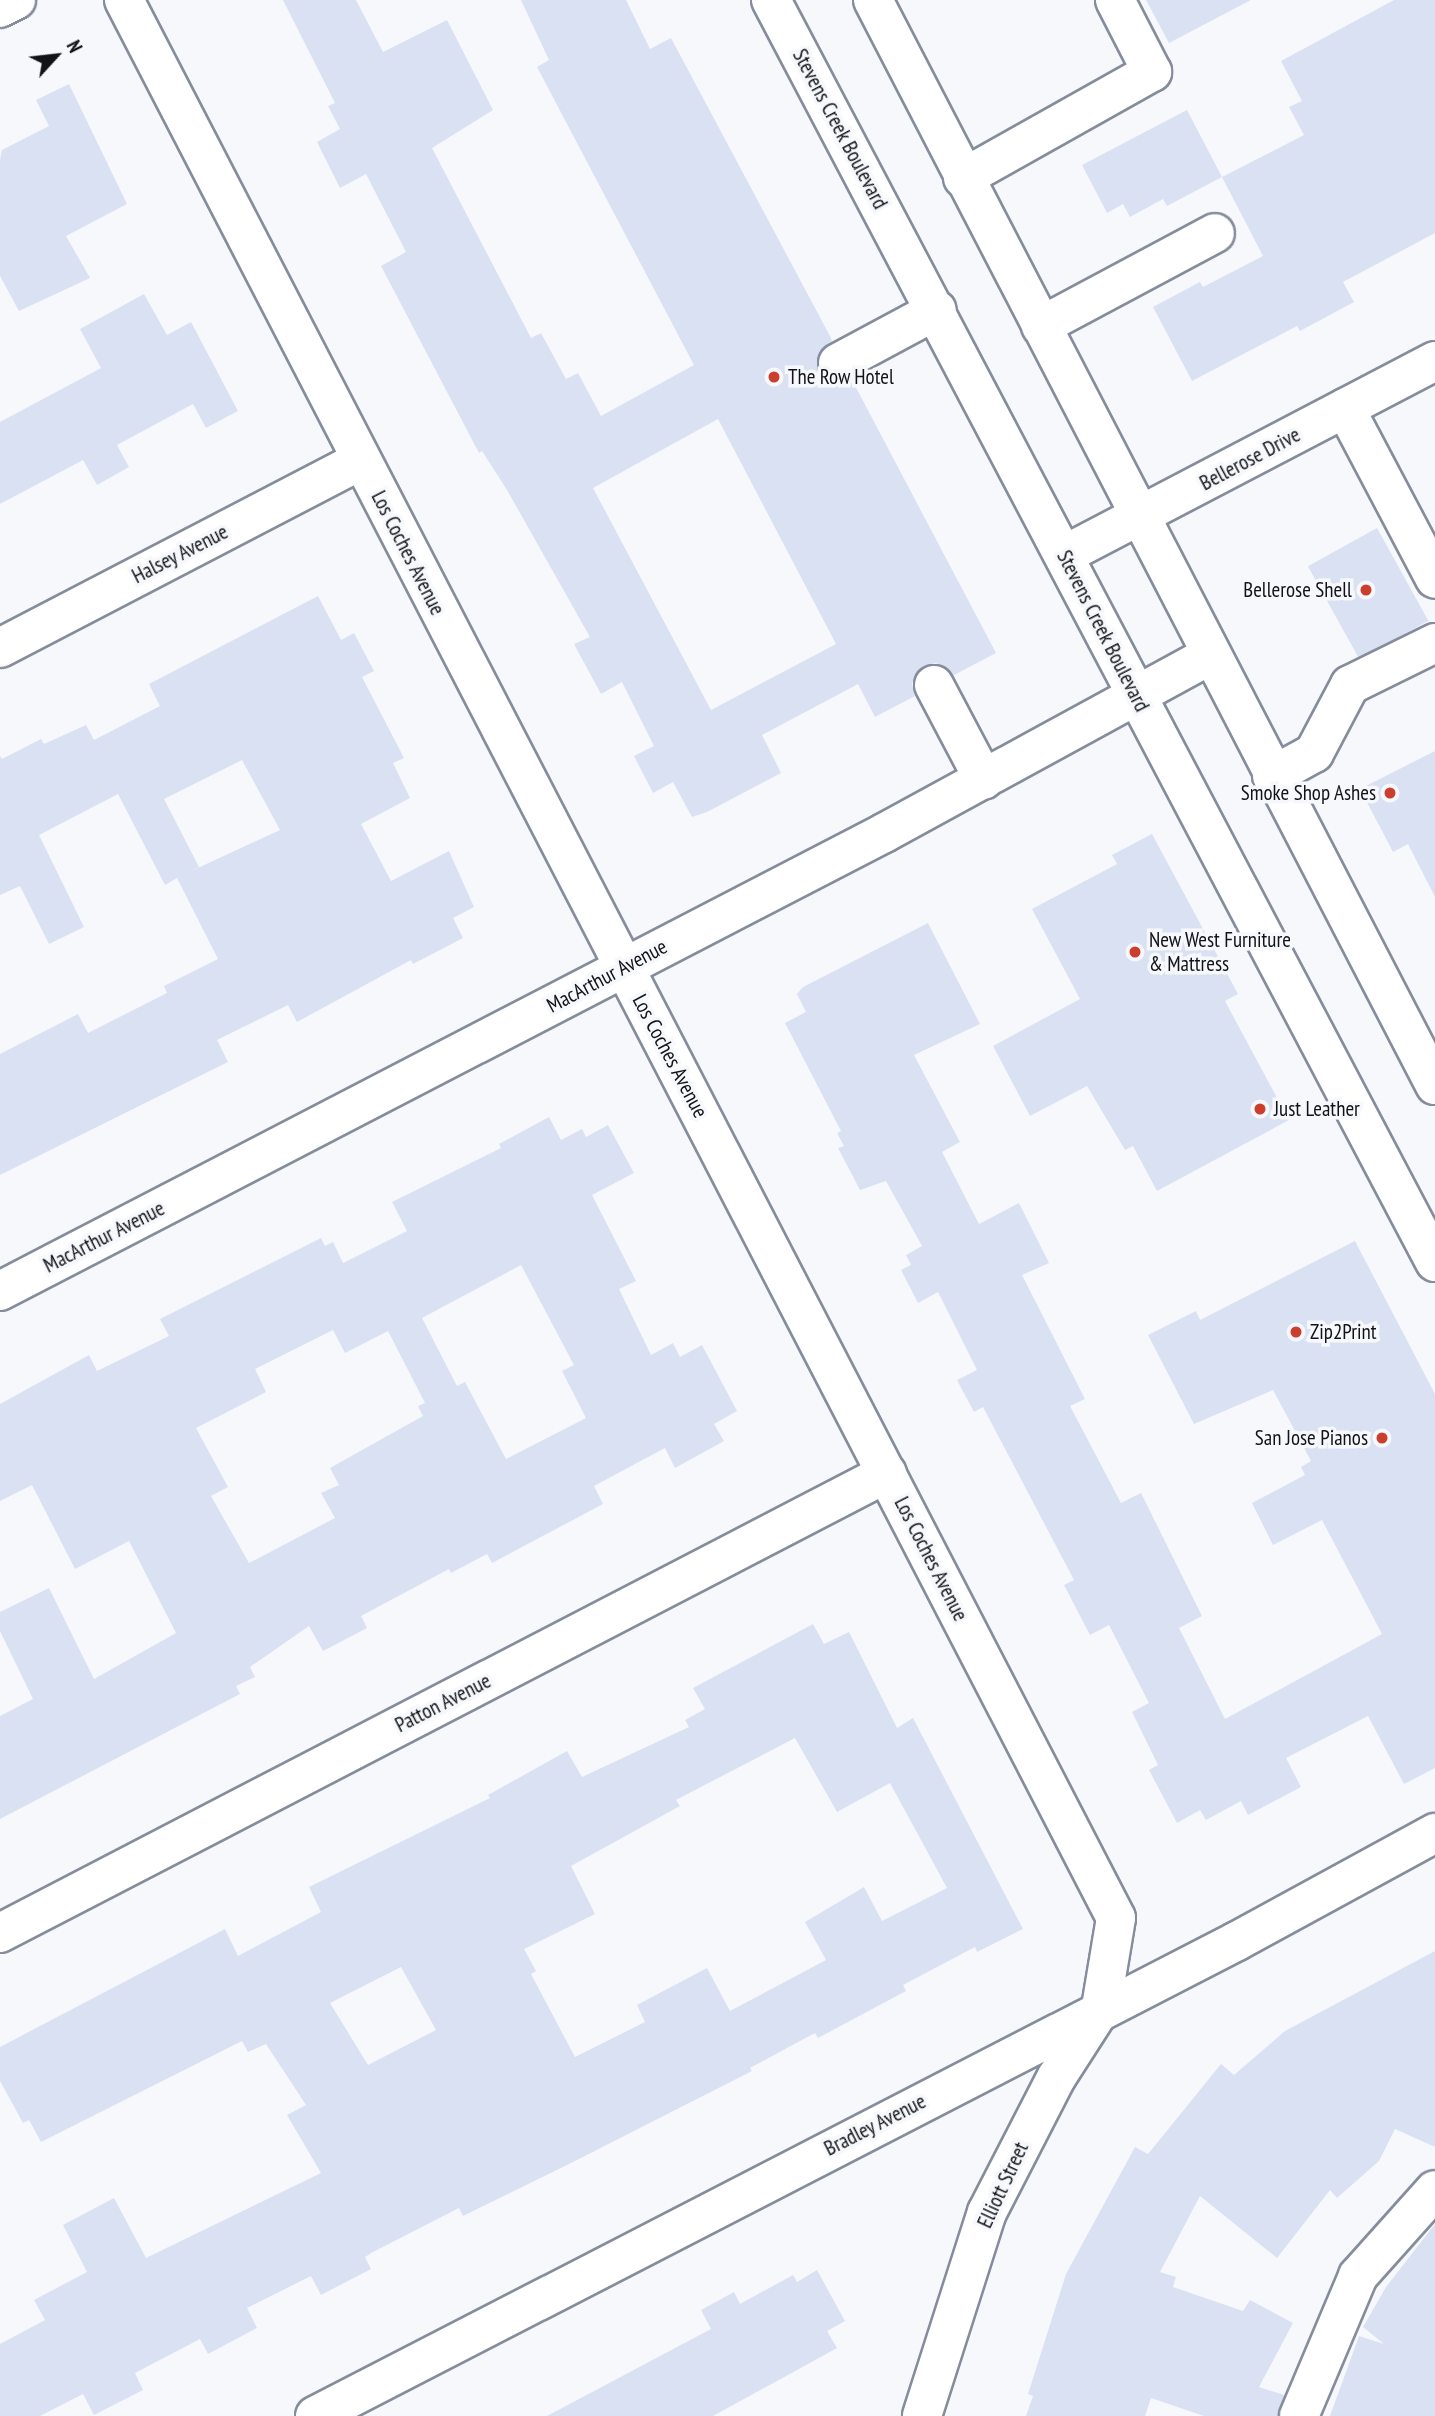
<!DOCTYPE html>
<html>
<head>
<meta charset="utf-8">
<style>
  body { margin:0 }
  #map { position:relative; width:1435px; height:2416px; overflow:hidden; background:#f7f8fc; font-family:"PT Sans Narrow",sans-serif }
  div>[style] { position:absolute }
  .building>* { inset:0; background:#dae1f3; transform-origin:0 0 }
  .roads { filter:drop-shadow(2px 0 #858c9c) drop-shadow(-2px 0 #858c9c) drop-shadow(0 2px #858c9c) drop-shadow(0 -2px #858c9c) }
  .minor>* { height:38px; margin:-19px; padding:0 19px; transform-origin:19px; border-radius:19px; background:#fff }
  .major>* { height:38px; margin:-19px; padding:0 19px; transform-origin:19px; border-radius:19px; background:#fff }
  .dots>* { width:19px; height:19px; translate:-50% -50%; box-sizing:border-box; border:4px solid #f7f8fc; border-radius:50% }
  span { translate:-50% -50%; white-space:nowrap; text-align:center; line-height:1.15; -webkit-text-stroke:7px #f7f8fc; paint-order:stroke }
  .street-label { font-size:21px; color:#111319 }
  .poi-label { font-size:21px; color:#111319 }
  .left { translate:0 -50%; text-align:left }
  .right { translate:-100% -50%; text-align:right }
  .north { position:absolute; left:21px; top:21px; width:70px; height:70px; -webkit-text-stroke:5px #f7f8fc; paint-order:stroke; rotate:63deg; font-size:19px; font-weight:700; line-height:28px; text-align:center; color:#111319 }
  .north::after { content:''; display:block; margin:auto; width:24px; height:32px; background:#111319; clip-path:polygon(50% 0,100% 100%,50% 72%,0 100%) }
</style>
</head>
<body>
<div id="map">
  <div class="building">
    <div style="clip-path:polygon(evenodd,283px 0,356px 0,383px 52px,447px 20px,493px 110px,432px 148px,531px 338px,541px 333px,566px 379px,578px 373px,601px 416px,694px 365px,537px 67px,549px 60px,521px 0,626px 0,650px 49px,671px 38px,830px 336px,832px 341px,819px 352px,818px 373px,837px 385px,852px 380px,996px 653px,954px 675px,936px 663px,923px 666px,912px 683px,915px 696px,875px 717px,858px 684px,762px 735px,781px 773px,707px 812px,692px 817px,673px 782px,653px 793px,634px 756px,654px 746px,622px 682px,601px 694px,574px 644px,590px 637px,507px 490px,482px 451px,479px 453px,381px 266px,406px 252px,366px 174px,340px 188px,317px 142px,340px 129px,328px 106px,335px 103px,283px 0,718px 419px,836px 644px,711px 710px,593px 488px,718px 419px)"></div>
    <div style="clip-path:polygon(1146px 0,1251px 0,1169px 43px)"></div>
    <div style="clip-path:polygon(1394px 0,1435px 0,1435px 233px,1343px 282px,1354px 302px,1300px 331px,1297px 326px,1192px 381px,1153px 307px,1200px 282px,1203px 287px,1263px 256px,1222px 177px,1304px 135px,1289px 107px,1302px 101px,1281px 61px)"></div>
    <div style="clip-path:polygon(69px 84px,127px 204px,66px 236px,90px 278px,19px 311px,0 276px,0 160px,2px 150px,49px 126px,36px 100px)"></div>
    <div style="clip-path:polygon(1187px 110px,1222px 177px,1167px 206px,1163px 199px,1130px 217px,1123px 204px,1107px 213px,1082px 165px)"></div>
    <div style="clip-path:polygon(144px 294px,167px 335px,191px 322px,238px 411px,206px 428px,193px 404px,117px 445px,129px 467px,97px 485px,83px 460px,0 504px,0 422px,101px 368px,80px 329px)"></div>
    <div style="left:1377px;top:528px;width:106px;height:79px;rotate:61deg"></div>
    <div style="clip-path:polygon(evenodd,318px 596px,341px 640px,354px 633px,374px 671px,362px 677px,404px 758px,393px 763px,410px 798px,361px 824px,391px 881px,449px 851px,474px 907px,453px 918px,463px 938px,413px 964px,411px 960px,297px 1022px,288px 1005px,217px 1040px,228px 1062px,0 1175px,0 1054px,78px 1014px,88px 1033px,167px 993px,164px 986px,218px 959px,177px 878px,165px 885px,118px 794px,39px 835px,84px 927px,49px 944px,20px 886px,0 895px,0 756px,2px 759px,41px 739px,44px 744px,86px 725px,94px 740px,160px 706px,149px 684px,318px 596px,242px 760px,280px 830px,187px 873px,199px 867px,164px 799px,242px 760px)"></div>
    <div style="clip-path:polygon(1435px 751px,1435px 897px,1408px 844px,1393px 852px,1360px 789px)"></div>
    <div style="clip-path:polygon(1152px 834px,1238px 994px,1225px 1001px,1289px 1120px,1157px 1191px,1133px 1146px,1125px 1150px,1087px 1086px,1030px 1116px,993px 1046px,1080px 999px,1032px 909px,1117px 864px,1112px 855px)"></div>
    <div style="clip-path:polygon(928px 923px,980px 1024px,914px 1055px,960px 1142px,942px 1152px,979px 1224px,1019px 1203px,1049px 1263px,1022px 1275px,1085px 1399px,1070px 1406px,1121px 1503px,1141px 1493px,1202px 1616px,1179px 1628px,1225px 1719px,1382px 1634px,1322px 1520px,1273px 1545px,1252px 1503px,1305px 1475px,1301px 1467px,1311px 1461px,1273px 1390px,1194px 1424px,1148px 1335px,1196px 1311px,1200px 1320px,1355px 1241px,1435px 1394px,1435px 1768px,1404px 1784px,1368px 1716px,1286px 1758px,1301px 1787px,1248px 1815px,1241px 1801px,1206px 1820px,1200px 1810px,1177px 1823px,1149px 1770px,1158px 1765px,1132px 1712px,1149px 1703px,1109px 1625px,1090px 1635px,1064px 1585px,1074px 1580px,983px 1407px,974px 1412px,957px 1380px,977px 1370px,938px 1292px,918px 1303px,901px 1270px,911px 1265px,906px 1255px,922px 1246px,886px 1181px,860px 1190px,838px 1148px,844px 1146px,837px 1133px,841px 1131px,785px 1023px,806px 1012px,797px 994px,803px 987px)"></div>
    <div style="clip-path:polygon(evenodd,549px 1117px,561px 1140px,582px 1129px,586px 1137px,608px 1125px,634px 1173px,592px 1195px,636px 1281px,619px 1289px,651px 1355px,673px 1343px,680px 1357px,702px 1345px,737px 1411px,714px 1424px,724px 1441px,675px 1468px,665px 1448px,594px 1486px,603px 1504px,492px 1563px,487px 1554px,451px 1573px,449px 1569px,361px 1616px,367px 1628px,323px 1651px,309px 1626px,250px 1667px,255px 1677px,236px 1686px,240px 1694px,0 1819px,0 1716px,33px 1699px,0 1631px,0 1612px,49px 1588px,94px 1679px,176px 1633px,129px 1541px,75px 1569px,32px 1485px,0 1501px,0 1404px,89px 1355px,97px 1371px,169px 1336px,160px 1319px,321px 1238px,325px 1246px,333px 1242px,343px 1263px,407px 1231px,392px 1202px,501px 1148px,499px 1144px,549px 1117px,521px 1265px,574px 1365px,562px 1371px,586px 1418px,506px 1459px,465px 1382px,457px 1386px,422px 1318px,521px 1265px,549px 1117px,333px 1330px,345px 1353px,388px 1331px,425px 1403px,418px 1406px,423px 1416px,330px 1468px,339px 1485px,321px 1493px,335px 1518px,249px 1563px,211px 1496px,228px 1487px,196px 1428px,266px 1392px,255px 1369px,333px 1330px)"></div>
    <div style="clip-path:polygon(evenodd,813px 1624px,824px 1644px,849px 1632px,897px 1728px,913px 1718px,1023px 1929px,977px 1952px,975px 1947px,903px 1985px,906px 1991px,818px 2038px,815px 2033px,750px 2068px,752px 2071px,573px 2162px,463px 2216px,459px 2208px,373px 2252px,365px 2257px,371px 2269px,321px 2295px,311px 2276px,247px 2308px,257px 2328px,208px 2354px,200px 2339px,135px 2373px,143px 2390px,94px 2415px,83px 2394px,40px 2416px,0 2416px,0 2344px,45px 2320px,34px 2300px,87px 2272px,63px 2225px,114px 2198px,146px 2258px,321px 2173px,287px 2115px,306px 2105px,266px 2044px,248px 2052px,242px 2041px,41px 2142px,29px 2120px,23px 2123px,0 2081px,0 2047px,225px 1929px,238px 1956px,321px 1912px,309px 1887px,490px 1798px,488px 1795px,567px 1751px,582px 1777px,689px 1727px,685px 1720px,705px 1709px,693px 1688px,813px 1624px,795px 1738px,837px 1812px,890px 1783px,947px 1888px,882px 1921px,864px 1887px,805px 1922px,826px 1960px,730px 2011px,707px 1968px,637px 2005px,645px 2022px,575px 2057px,531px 1974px,536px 1971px,524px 1949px,595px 1914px,571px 1866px,680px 1806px,676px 1800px,795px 1738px,813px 1624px,401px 1967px,436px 2030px,368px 2065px,330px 2003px,401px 1967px)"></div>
    <div style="clip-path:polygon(1435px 1951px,1435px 2147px,1395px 2129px,1379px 2161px,1337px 2198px,1330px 2190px,1277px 2258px,1200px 2196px,1160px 2272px,1176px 2277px,1173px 2287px,1243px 2311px,1250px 2300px,1293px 2323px,1259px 2387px,1284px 2395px,1278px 2416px,1204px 2416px,1151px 2398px,1145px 2416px,1026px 2416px,1033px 2396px,1028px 2394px,1066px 2274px,1135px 2147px,1148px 2154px,1221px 2064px,1234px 2075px,1285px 2031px)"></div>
    <div style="clip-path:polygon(1435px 2224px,1435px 2416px,1330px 2416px,1359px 2336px,1384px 2344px,1363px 2327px,1386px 2287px)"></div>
    <div style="clip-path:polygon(817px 2270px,845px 2321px,827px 2331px,837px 2348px,713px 2416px,547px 2416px,711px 2329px,701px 2310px,734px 2292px,740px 2304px,793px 2275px,797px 2282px)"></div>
  </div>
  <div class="roads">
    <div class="minor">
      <div style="left:124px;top:0;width:2159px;rotate:62.65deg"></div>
      <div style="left:1116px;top:1918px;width:91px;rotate:99.5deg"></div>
      <div style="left:1101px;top:2008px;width:83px;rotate:122.7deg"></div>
      <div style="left:1056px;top:2078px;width:151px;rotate:117.2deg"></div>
      <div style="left:987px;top:2212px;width:214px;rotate:107.7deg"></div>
      <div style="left:0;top:8px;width:18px;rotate:-27deg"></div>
      <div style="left:963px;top:178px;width:217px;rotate:-29.3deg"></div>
      <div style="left:1152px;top:72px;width:81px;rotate:-117.2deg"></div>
      <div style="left:1041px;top:326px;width:197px;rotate:-28.1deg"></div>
      <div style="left:838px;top:363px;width:112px;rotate:-28.2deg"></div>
      <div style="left:1345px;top:408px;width:193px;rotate:62.2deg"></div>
      <div style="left:1064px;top:555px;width:419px;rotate:-27.6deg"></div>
      <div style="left:0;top:648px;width:407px;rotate:-27.5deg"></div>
      <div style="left:934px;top:685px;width:107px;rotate:62.2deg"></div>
      <div style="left:1272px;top:776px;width:48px;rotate:-28.7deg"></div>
      <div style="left:1314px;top:753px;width:77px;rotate:-62.1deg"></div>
      <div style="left:1350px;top:685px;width:95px;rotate:-26.3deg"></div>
      <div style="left:0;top:1291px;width:996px;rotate:-27.39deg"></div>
      <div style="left:884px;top:833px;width:371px;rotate:-28.6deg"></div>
      <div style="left:0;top:1933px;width:999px;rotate:-27.41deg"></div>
      <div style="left:315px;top:2416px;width:1037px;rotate:-27.26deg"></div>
      <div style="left:1237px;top:1941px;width:226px;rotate:-28.6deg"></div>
      <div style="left:1299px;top:2416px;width:152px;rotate:-67.1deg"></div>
      <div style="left:1358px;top:2276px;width:115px;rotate:-48.2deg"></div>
    </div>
    <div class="major">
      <div style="left:771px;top:0;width:1426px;rotate:62.25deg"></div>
      <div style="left:873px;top:0;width:1222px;rotate:62.62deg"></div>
    </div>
  </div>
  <div class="dots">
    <div style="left:774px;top:377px;background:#cb3e2d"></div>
    <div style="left:1366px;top:590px;background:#cb3e2d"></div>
    <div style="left:1390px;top:793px;background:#cb3e2d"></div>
    <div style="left:1135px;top:952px;background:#cb3e2d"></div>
    <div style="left:1260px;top:1109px;background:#cb3e2d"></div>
    <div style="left:1296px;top:1332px;background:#cb3e2d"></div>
    <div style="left:1382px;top:1438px;background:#cb3e2d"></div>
  </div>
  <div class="street-label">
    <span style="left:840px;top:129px;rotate:62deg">Stevens Creek Boulevard</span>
    <span style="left:1250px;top:459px;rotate:-28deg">Bellerose Drive</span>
    <span style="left:408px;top:553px;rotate:63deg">Los Coches Avenue</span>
    <span style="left:180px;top:554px;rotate:-27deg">Halsey Avenue</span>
    <span style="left:1103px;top:631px;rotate:63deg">Stevens Creek Boulevard</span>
    <span style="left:607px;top:976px;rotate:-28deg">MacArthur Avenue</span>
    <span style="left:670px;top:1056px;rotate:62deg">Los Coches Avenue</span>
    <span style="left:104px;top:1237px;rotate:-27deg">MacArthur Avenue</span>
    <span style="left:931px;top:1559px;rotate:63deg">Los Coches Avenue</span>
    <span style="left:443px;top:1703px;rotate:-27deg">Patton Avenue</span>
    <span style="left:875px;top:2125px;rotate:-27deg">Bradley Avenue</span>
    <span style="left:1003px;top:2185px;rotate:-65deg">Elliott Street</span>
  </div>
  <div class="poi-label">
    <span class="left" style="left:788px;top:377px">The Row Hotel</span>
    <span class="right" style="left:1352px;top:590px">Bellerose Shell</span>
    <span class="right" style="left:1376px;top:793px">Smoke Shop Ashes</span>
    <span class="left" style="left:1149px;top:952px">New West Furniture<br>&amp; Mattress</span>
    <span class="left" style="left:1274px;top:1109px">Just Leather</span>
    <span class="left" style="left:1310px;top:1332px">Zip2Print</span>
    <span class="right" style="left:1368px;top:1438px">San Jose Pianos</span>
  </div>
  <div class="north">N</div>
</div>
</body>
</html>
